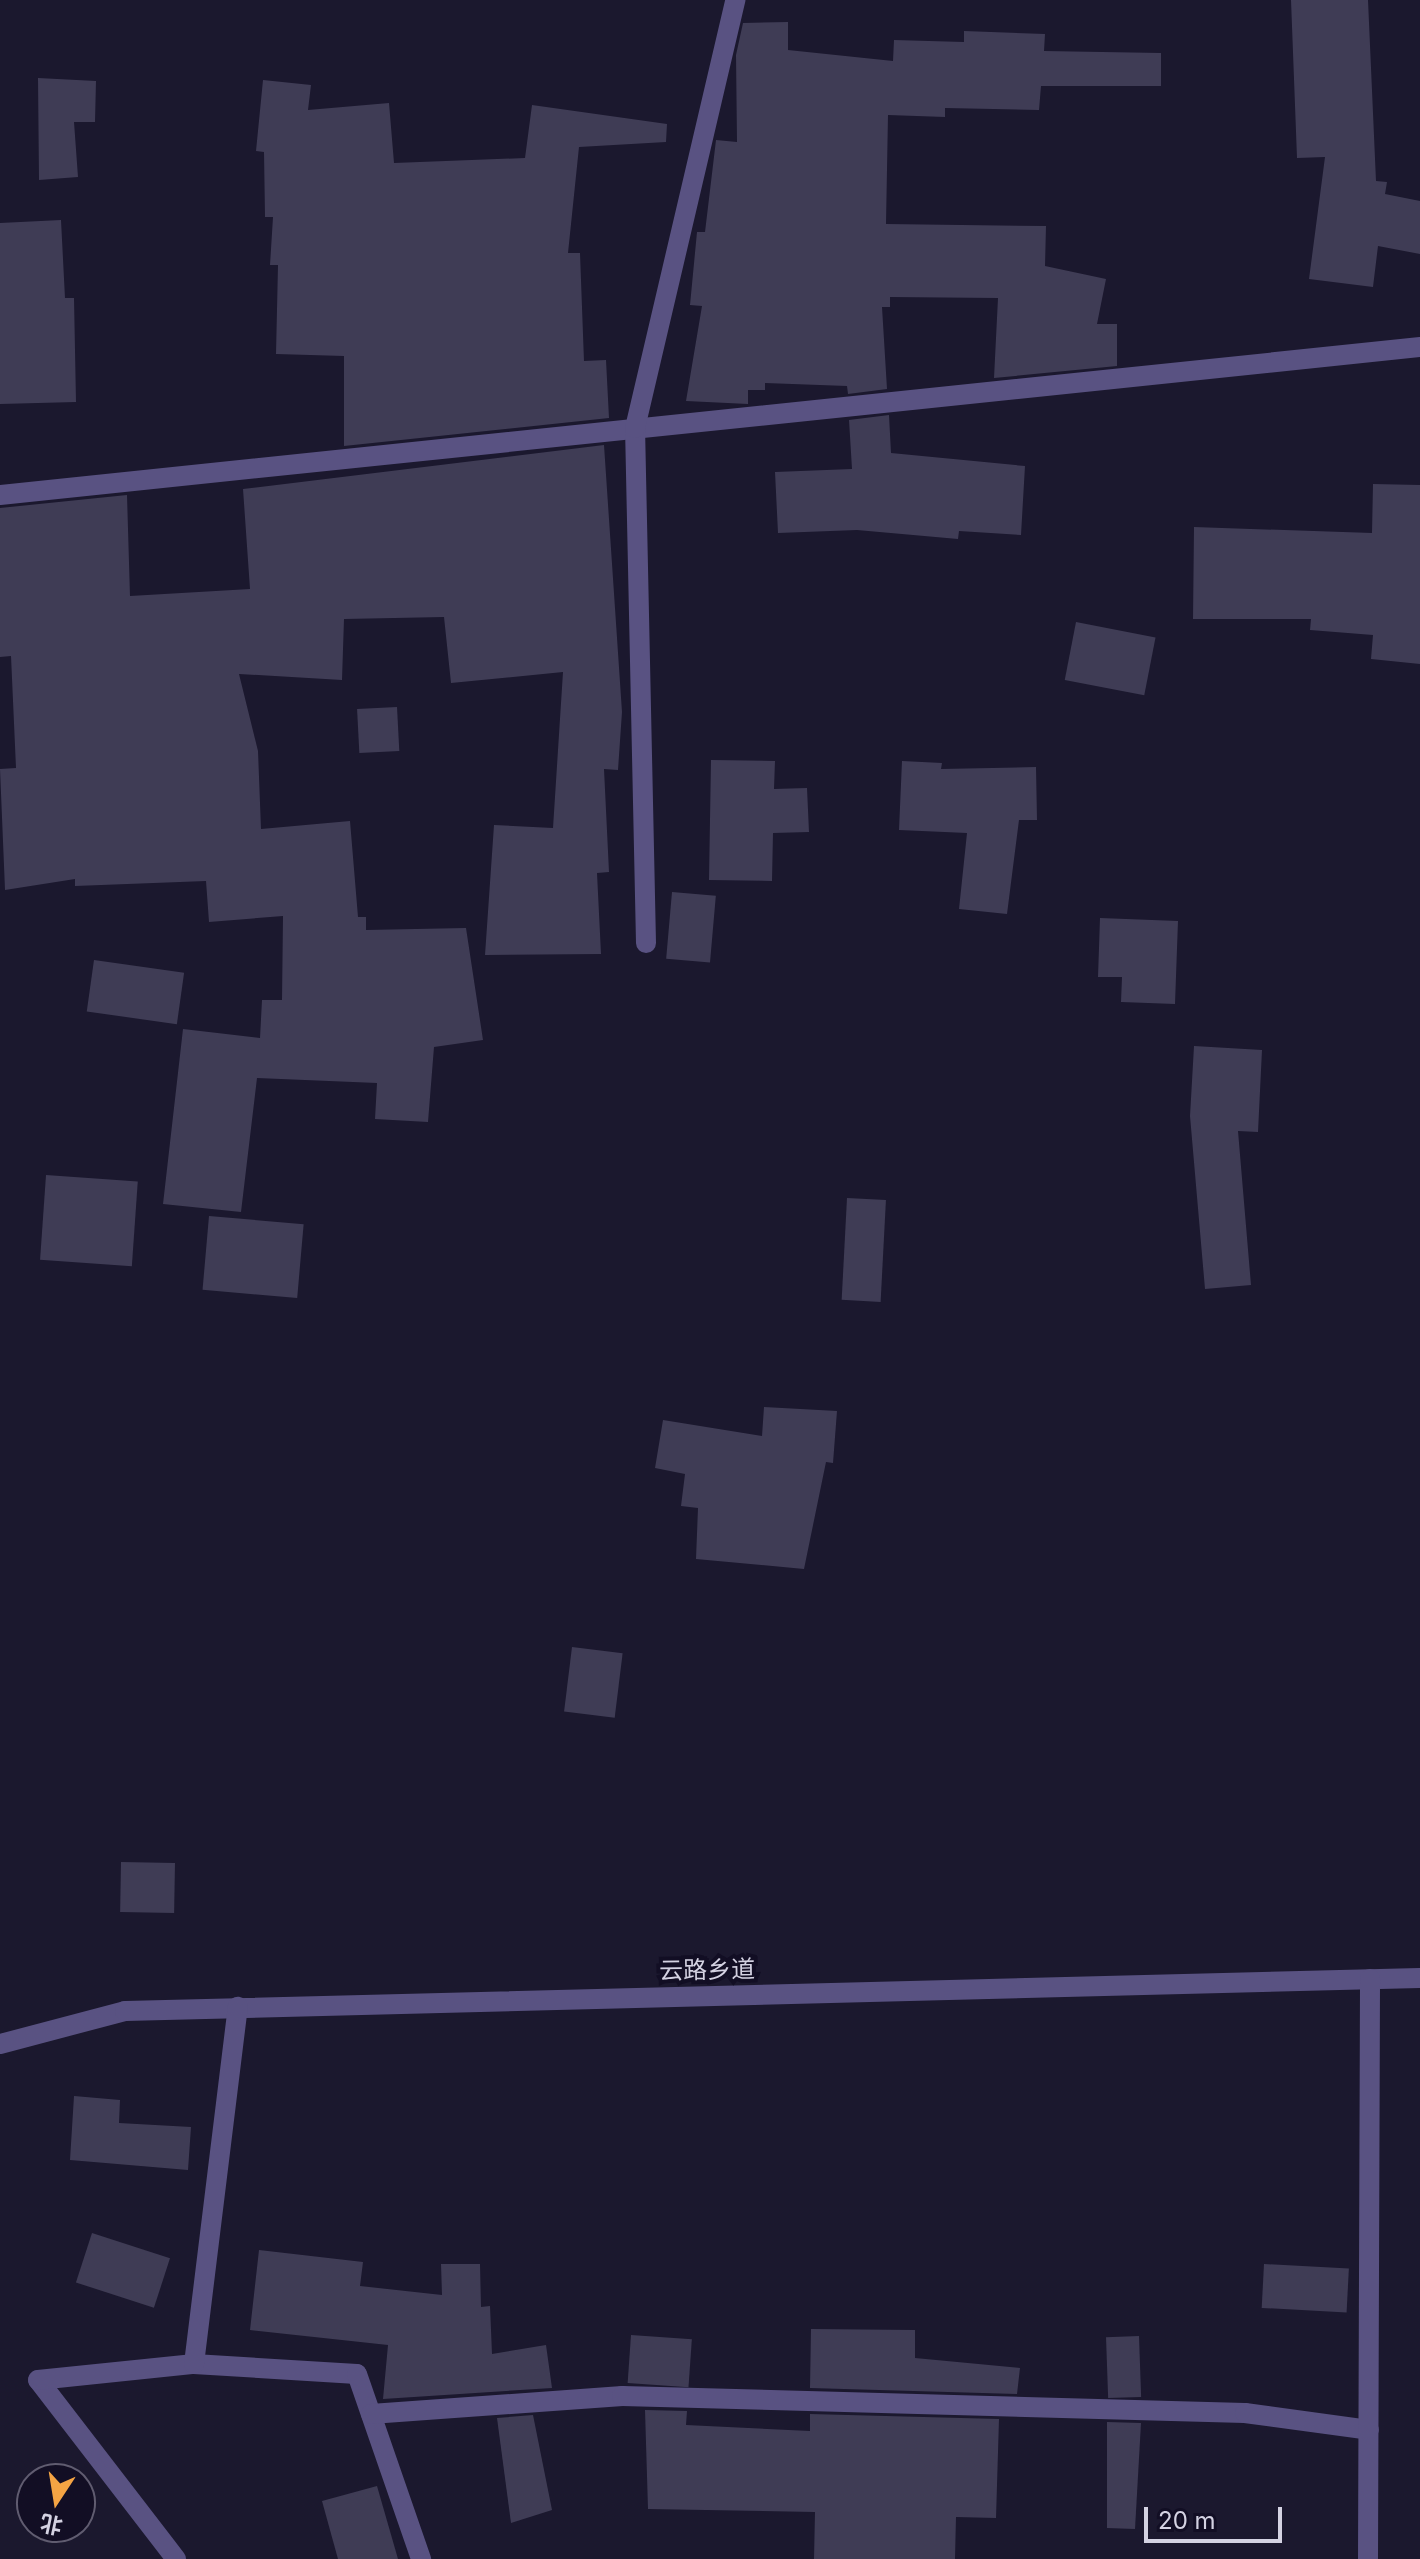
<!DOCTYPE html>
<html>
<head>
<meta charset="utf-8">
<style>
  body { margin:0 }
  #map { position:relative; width:1420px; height:2559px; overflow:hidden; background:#1b182e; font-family:Inter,"Noto Sans SC",sans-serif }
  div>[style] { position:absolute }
  .building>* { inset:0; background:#3f3c55; transform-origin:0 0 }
  .street>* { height:20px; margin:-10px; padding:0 10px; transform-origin:10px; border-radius:10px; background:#595282 }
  span { translate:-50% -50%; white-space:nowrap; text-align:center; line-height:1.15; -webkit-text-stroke:8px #120e24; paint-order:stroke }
  .street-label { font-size:24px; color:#d4d2e2 }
  .north { position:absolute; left:16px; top:2463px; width:80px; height:80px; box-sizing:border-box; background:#120e24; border:2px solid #605c70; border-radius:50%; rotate:192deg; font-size:22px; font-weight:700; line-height:32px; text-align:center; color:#d4d2e2 }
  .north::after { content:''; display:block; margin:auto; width:28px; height:36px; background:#f4a444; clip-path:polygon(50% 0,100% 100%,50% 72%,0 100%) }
  .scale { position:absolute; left:1144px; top:2507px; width:138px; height:36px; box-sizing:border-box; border:4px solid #d4d2e2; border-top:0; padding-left:10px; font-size:24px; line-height:28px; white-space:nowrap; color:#d4d2e2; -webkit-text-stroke:6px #120e24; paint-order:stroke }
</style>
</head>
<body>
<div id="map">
  <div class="building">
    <div style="clip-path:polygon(1291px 0,1368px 0,1376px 181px,1387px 182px,1385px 194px,1420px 201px,1420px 254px,1378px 246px,1373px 287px,1309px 279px,1325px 157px,1297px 158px)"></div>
    <div style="clip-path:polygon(788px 22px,788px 50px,893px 61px,894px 40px,964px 42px,964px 31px,1045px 34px,1044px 51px,1161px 53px,1161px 86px,1041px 86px,1039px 110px,945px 108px,945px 117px,888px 115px,886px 224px,1046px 226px,1045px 266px,1106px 279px,1097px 324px,1117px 324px,1117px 366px,994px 378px,998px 298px,890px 297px,890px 307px,882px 307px,887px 389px,848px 394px,847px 386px,765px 383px,765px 390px,748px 390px,748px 404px,686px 401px,702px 306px,690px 305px,697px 232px,705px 232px,716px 140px,737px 142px,736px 55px,743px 23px)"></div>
    <div style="clip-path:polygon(38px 78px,96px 81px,95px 122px,74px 122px,78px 177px,39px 180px)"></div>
    <div style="clip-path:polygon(263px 80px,311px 85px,308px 110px,389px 103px,394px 163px,525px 158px,532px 105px,667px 124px,666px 142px,579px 147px,568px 253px,580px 253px,584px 361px,606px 360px,609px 418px,344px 446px,344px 356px,276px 354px,278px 265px,270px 265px,273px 217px,265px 217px,264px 152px,256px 151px)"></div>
    <div style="clip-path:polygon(61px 220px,65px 298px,74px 298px,76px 402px,0 404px,0 223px)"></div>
    <div style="clip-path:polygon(889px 415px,891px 453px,1025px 466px,1021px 535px,959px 531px,958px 539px,857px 530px,778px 533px,775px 472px,852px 469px,849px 420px)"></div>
    <div style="clip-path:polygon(604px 445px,622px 712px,618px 770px,604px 769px,609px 872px,597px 873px,601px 954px,485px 955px,494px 825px,553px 828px,563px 672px,451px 683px,444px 617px,344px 619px,342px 680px,239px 674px,258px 751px,261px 829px,350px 821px,358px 917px,366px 917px,366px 930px,466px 928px,483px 1040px,434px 1047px,428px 1122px,375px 1119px,377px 1083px,257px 1078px,241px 1212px,163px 1204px,183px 1029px,260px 1038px,262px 1000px,282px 1000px,283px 916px,209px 922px,206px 881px,75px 886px,75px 879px,5px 890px,0 769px,16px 768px,11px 656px,0 657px,0 508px,127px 495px,130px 596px,250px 589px,243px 489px)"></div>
    <div style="clip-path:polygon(1373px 484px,1420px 485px,1420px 664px,1371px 659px,1373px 635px,1310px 630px,1311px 619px,1193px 619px,1194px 527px,1372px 533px)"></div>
    <div style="left:1076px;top:622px;width:81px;height:59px;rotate:11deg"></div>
    <div style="left:397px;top:707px;width:44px;height:40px;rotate:87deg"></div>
    <div style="clip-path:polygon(711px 760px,775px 761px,774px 789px,807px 788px,809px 832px,773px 833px,772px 881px,709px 880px)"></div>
    <div style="clip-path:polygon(902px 761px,942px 763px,941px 769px,1036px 767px,1037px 820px,1019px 820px,1007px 914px,959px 909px,967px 833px,899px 830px)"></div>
    <div style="left:672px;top:892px;width:44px;height:67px;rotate:5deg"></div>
    <div style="clip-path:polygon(1100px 918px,1178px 921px,1175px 1004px,1121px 1002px,1122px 977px,1098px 977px)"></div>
    <div style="left:94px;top:960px;width:91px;height:52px;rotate:8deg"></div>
    <div style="clip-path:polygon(1194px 1046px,1262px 1050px,1258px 1132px,1238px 1131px,1251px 1285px,1205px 1289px,1190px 1116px)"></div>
    <div style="left:46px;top:1175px;width:92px;height:85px;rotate:4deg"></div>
    <div style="left:847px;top:1198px;width:39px;height:102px;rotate:3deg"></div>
    <div style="left:209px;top:1216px;width:95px;height:74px;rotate:5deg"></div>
    <div style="clip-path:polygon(764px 1407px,837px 1411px,833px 1463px,826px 1462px,804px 1569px,696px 1559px,698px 1508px,681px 1506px,685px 1474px,655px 1468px,663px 1420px,762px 1436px)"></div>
    <div style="left:572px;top:1647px;width:51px;height:65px;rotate:7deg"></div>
    <div style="left:121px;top:1862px;width:54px;height:50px;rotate:1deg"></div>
    <div style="clip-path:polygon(74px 2096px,120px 2100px,119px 2123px,191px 2127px,188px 2170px,70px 2160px)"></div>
    <div style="left:92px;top:2233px;width:82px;height:52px;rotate:18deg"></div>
    <div style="clip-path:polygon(259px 2250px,363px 2262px,360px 2286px,442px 2295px,441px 2264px,480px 2264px,481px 2307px,490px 2306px,492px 2354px,546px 2345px,552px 2388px,383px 2399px,388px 2345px,250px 2330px)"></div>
    <div style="left:1264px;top:2264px;width:85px;height:44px;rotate:3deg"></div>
    <div style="clip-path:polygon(811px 2329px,915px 2330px,915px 2358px,1020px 2368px,1017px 2394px,810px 2388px)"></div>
    <div style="left:631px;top:2335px;width:61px;height:48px;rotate:4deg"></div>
    <div style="left:1139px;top:2336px;width:61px;height:33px;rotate:88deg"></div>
    <div style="clip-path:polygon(645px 2410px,687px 2411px,686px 2425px,810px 2431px,810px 2414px,999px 2419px,996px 2518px,956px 2517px,955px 2559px,814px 2559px,815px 2512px,648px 2509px)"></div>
    <div style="clip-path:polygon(533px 2415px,552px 2510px,511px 2523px,497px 2418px)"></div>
    <div style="clip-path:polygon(1107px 2422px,1141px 2423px,1135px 2529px,1107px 2528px)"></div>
    <div style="clip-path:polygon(377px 2486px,398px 2559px,338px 2559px,322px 2501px)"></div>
  </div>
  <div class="street">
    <div style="left:0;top:495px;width:1428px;rotate:-5.95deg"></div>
    <div style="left:646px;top:943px;width:515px;rotate:-91.22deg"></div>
    <div style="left:635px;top:428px;width:440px;rotate:-76.8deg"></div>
    <div style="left:0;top:2044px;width:129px;rotate:-14.8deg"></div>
    <div style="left:125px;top:2011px;width:1295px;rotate:-1.46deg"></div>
    <div style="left:194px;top:2364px;width:163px;rotate:3.5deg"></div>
    <div style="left:357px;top:2374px;width:196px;rotate:70.9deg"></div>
    <div style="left:371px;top:2414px;width:252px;rotate:-4.1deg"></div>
    <div style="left:622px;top:2396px;width:623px;rotate:1.56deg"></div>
    <div style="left:1245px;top:2413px;width:125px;rotate:7.8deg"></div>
    <div style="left:176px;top:2559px;width:226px;rotate:-127.6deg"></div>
    <div style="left:38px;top:2380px;width:157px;rotate:-5.9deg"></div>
    <div style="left:194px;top:2364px;width:360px;rotate:-83deg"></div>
    <div style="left:1368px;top:2559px;width:580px;rotate:-89.8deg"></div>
  </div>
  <div class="street-label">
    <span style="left:707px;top:1970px;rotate:-1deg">云路乡道</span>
  </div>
  <div class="north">北</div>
  <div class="scale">20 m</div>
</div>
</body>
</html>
